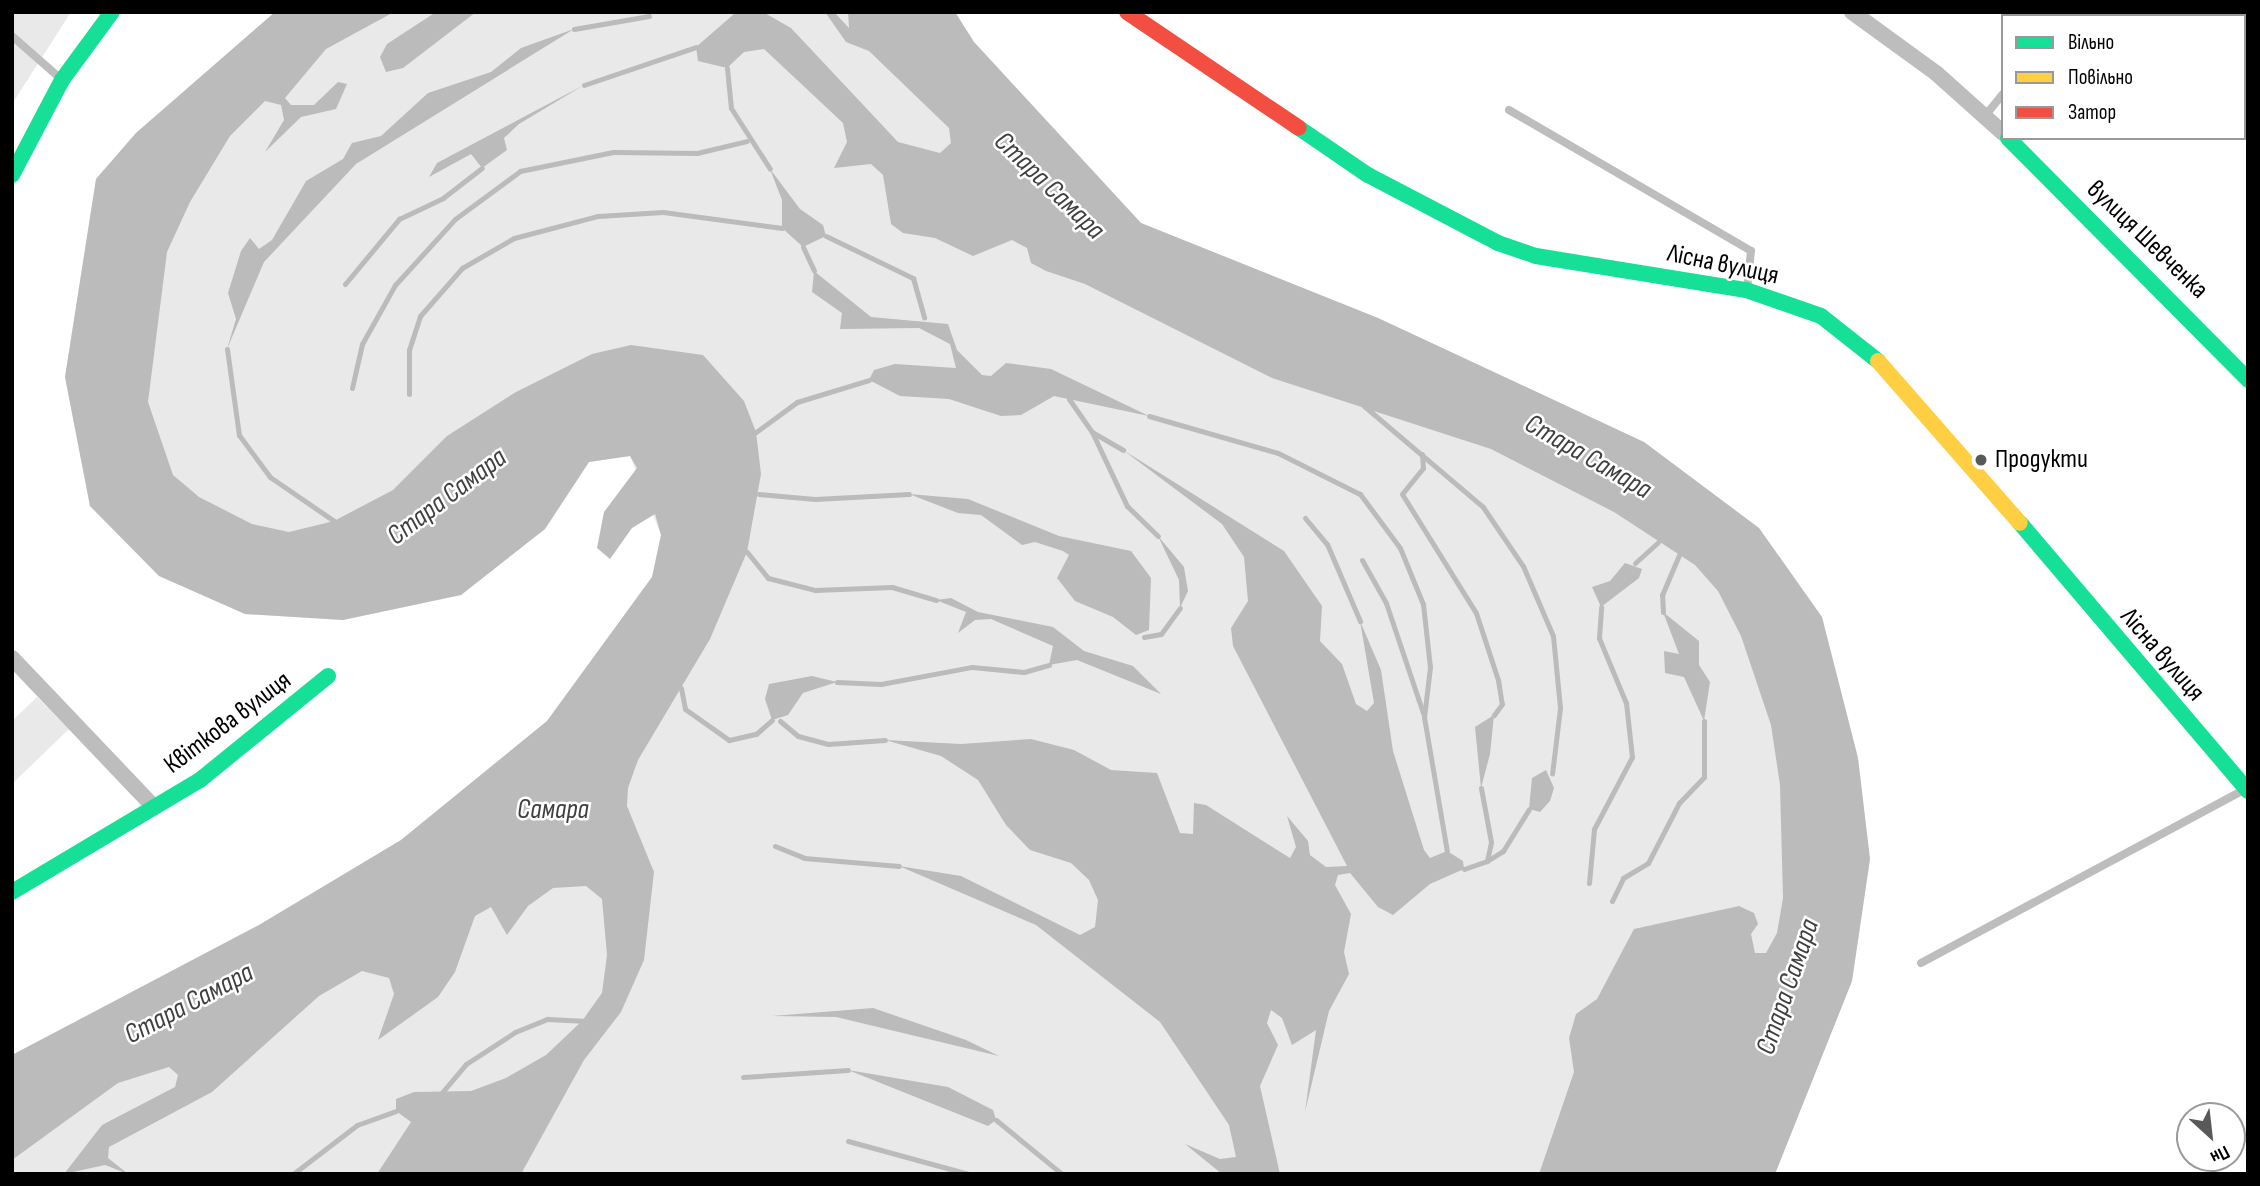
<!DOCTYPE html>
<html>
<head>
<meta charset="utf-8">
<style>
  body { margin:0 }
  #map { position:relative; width:2260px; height:1186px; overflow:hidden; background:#fff; font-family:"Sofia Sans Condensed",sans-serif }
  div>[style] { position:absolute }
  .green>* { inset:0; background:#e9e9e9 }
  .water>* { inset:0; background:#bbb }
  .stream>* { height:5px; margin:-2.5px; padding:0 2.5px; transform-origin:2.5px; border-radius:2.5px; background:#bbb }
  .lane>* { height:8px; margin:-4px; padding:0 4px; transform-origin:4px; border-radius:4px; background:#bdbdbd }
  .street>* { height:16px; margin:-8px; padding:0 8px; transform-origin:8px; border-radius:8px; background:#bdbdbd }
  .fast>* { height:16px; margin:-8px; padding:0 8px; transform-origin:8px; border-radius:8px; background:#16e098 }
  .slow>* { height:16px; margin:-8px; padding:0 8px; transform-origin:8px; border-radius:8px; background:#ffcf43 }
  .jam>* { height:16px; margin:-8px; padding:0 8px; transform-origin:8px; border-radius:8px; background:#f24e42 }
  .dots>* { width:19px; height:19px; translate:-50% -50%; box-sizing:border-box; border:4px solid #fff; border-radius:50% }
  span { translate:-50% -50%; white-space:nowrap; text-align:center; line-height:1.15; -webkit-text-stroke:5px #fff; paint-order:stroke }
  .street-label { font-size:26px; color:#000 }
  .poi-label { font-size:26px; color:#000 }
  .left { translate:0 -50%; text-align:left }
  .water-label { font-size:28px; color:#3f3f3f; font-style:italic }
  .frame { position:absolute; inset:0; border:14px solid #000; pointer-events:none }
  .legend { position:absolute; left:2001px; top:14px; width:245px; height:126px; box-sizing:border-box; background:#fff; border:2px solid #999; margin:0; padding:9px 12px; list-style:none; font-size:21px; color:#000 }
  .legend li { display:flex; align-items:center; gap:14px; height:35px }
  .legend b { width:35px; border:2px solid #999 }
  .north { position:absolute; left:2176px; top:1102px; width:70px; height:70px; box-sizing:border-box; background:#fff; border:2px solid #999; border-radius:50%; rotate:153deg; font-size:19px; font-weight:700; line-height:28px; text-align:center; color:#000 }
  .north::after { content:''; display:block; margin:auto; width:24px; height:32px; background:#595959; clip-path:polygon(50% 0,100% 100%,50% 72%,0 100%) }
</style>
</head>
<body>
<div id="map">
  <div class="green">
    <div style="clip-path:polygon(12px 12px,71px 12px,12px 104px)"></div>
    <div style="clip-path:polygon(275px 12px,955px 12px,974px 42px,1141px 223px,1378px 318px,1644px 442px,1759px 528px,1822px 617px,1858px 758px,1870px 859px,1852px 981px,1775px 1174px,12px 1174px,12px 1055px,259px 925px,401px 840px,547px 721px,652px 577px,661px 535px,630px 456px,589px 462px,545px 529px,461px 595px,343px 620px,245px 614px,159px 576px,90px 506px,65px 377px,96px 179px,136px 133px)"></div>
    <div style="clip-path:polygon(37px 697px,69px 729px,12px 784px,12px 721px)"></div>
  </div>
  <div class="water">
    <div style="clip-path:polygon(275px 12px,394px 12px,326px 49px,285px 98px,291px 105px,314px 105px,338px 82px,347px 84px,336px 109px,301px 117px,265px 152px,284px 120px,281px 105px,265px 101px,230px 136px,190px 202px,167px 252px,148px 402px,173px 475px,199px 497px,252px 524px,289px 532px,334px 521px,393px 490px,447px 436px,516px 392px,592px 354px,631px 345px,703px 355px,744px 401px,756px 432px,761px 474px,747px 552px,710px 639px,638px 760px,628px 788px,627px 806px,654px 872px,644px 960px,621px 1012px,584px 1060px,521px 1174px,377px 1174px,411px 1122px,396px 1111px,396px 1099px,414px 1092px,471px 1091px,506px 1078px,546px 1055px,582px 1021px,602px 993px,607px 955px,602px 899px,586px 886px,553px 888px,528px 906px,507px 935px,491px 907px,475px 916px,455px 972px,438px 997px,378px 1040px,394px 994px,389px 978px,362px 971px,319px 996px,212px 1092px,109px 1147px,108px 1158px,128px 1174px,105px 1165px,64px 1174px,102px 1125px,175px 1087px,178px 1075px,169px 1067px,118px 1083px,12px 1160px,12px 1055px,259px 925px,401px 840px,547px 721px,652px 577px,661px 535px,655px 514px,632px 528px,610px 559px,597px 548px,604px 512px,637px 468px,630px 456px,589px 462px,545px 529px,461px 595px,343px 620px,245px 614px,159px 576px,90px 506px,65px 377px,96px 179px,136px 133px)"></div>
    <div style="clip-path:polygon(436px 12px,476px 12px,403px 68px,386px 72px,380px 57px,387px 44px)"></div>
    <div style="clip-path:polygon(707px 12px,763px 12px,791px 28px,898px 142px,940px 153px,951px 143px,949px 128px,869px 51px,846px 42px,825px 12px,834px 12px,849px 28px,848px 12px,955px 12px,974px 42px,1141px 223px,1378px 318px,1644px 442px,1759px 528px,1822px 617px,1858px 758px,1870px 859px,1852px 981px,1775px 1174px,1539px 1174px,1574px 1072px,1569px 1038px,1576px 1014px,1597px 999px,1634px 929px,1739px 906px,1754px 913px,1758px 924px,1751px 934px,1755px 953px,1766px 953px,1777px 933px,1783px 898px,1780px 785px,1771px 725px,1741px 636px,1718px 591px,1695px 565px,1614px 512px,1491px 449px,1272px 378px,1085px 284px,1046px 271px,1031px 263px,1027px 248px,1012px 240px,973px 256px,935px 238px,903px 233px,891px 224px,883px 175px,871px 164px,834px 168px,847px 142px,843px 123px,764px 49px,744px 52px,727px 68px,698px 61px,696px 47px,734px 14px)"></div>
    <div style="clip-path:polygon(574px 29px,356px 164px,264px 262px,227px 349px,236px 319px,228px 293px,241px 251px,250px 238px,259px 249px,272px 240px,306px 181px,343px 159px,352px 143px,381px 136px,428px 93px,491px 72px,521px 48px)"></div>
    <div style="clip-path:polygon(584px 85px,519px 124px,504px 138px,507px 150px,482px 168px,471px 154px,429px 177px,437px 163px)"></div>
    <div style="clip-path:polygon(770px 169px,800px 209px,823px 225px,826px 236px,803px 247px,782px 228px,782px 200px)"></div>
    <div style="clip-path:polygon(814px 271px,871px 317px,948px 324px,957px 350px,982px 375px,991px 376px,1006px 363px,1051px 369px,1149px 416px,1054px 396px,1021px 415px,1001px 416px,949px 399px,900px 396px,869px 380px,874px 370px,895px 364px,956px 368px,950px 344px,919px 328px,840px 329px,842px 313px,812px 292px)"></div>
    <div style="clip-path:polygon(1123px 450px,1284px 551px,1322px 606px,1320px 641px,1342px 664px,1356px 704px,1367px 711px,1374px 703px,1360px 621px,1381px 670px,1393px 751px,1424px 850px,1430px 858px,1447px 851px,1463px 861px,1464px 869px,1430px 884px,1393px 915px,1378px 907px,1350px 873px,1338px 875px,1335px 885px,1351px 914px,1344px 952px,1349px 974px,1329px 1011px,1305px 1112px,1316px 1030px,1292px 1045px,1282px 1018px,1271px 1010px,1267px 1023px,1278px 1045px,1260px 1086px,1280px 1174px,1222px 1174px,1185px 1144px,1220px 1159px,1236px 1157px,1229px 1125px,1160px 1022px,1036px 925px,899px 866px,961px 876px,1080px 935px,1095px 927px,1098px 900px,1089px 880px,1071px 863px,1030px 850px,1006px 825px,978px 780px,941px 756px,885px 740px,961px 744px,1031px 739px,1074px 750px,1111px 770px,1157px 773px,1180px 833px,1193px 834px,1194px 803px,1206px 805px,1290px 858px,1296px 847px,1287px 816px,1308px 841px,1310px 855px,1326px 867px,1347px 866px,1233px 646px,1231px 628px,1248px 601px,1244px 557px,1222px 524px)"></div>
    <div style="clip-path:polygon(909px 494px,968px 499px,1059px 536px,1131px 551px,1151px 578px,1149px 630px,1136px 635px,1113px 617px,1075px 601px,1057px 578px,1069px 555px,1063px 551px,1035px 542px,1022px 545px,981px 515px,958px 513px)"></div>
    <div style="clip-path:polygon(1158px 536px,1184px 567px,1188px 591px,1180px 608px,1179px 580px)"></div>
    <div style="clip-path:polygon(1625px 563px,1642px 569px,1639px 578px,1601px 607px,1592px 587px,1610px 581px)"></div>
    <div style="clip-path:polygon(951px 598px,978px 612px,1053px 627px,1084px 651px,1133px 666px,1161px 694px,1077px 660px,1049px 665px,1053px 646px,991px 619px,975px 620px,958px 633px,966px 612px,936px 600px)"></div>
    <div style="clip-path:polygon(1663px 612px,1699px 641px,1699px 665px,1710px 682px,1704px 721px,1684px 677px,1665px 673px,1664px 651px,1679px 654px)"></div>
    <div style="clip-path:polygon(812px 676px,837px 682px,803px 693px,788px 715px,772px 720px,765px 699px,769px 684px)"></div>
    <div style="clip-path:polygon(1494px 715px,1490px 754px,1481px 788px,1475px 727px)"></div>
    <div style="clip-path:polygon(1546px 770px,1554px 788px,1550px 801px,1540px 812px,1529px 809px,1532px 778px)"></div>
    <div style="clip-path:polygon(873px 1008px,966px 1040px,999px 1056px,836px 1017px,772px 1016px)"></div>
    <div style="clip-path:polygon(848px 1070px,948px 1087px,993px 1110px,996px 1120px,988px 1126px)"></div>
  </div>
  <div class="stream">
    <div style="left:574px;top:29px;width:76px;rotate:-9.8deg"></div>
    <div style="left:727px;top:68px;width:40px;rotate:84.3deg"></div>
    <div style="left:731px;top:108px;width:72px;rotate:57.4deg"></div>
    <div style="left:584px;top:85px;width:118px;rotate:-18.7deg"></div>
    <div style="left:826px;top:236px;width:97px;rotate:25.8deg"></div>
    <div style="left:913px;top:278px;width:41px;rotate:74.2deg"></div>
    <div style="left:803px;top:247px;width:26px;rotate:65deg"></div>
    <div style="left:345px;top:284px;width:85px;rotate:-50.3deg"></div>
    <div style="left:399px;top:219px;width:49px;rotate:-25.5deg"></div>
    <div style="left:443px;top:198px;width:49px;rotate:-37.6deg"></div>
    <div style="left:227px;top:349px;width:87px;rotate:82.1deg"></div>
    <div style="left:239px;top:435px;width:52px;rotate:53.6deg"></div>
    <div style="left:270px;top:477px;width:78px;rotate:34.5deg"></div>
    <div style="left:352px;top:388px;width:45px;rotate:-77.2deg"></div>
    <div style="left:362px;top:344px;width:68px;rotate:-60.8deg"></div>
    <div style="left:395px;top:285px;width:89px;rotate:-47.7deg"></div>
    <div style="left:455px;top:219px;width:81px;rotate:-36.4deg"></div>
    <div style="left:520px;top:171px;width:95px;rotate:-11.5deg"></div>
    <div style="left:613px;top:152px;width:84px;rotate:0.7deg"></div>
    <div style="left:697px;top:153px;width:51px;rotate:-13.5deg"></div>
    <div style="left:409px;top:394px;width:44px;rotate:-90deg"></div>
    <div style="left:409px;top:350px;width:36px;rotate:-72deg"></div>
    <div style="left:420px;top:316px;width:64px;rotate:-48.8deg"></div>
    <div style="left:462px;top:268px;width:60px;rotate:-30deg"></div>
    <div style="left:514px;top:238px;width:87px;rotate:-14.7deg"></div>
    <div style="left:598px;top:216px;width:65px;rotate:-3.5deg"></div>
    <div style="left:663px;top:212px;width:120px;rotate:7.7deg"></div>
    <div style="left:1069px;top:399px;width:40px;rotate:55.1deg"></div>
    <div style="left:1092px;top:432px;width:36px;rotate:30deg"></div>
    <div style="left:1364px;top:406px;width:156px;rotate:40.3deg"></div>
    <div style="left:1483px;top:507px;width:71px;rotate:55.9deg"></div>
    <div style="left:1523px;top:566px;width:76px;rotate:66.8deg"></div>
    <div style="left:1553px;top:636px;width:72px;rotate:84.4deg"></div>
    <div style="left:1560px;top:708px;width:66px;rotate:96.9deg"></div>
    <div style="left:1149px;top:416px;width:134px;rotate:16deg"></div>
    <div style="left:1278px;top:453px;width:92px;rotate:26.6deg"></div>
    <div style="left:1360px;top:494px;width:67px;rotate:53.5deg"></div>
    <div style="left:1400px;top:548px;width:61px;rotate:67.7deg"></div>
    <div style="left:1423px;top:604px;width:63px;rotate:83.7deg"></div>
    <div style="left:1430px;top:667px;width:50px;rotate:96.8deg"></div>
    <div style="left:1424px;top:717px;width:136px;rotate:80.3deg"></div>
    <div style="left:756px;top:432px;width:51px;rotate:-36.2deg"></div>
    <div style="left:797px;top:402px;width:75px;rotate:-17deg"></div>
    <div style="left:1092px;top:432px;width:82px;rotate:64.7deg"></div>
    <div style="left:1127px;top:506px;width:43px;rotate:44.1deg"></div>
    <div style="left:1422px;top:454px;width:14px;rotate:86deg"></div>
    <div style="left:1423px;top:468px;width:33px;rotate:129deg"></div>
    <div style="left:1402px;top:494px;width:140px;rotate:58.1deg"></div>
    <div style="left:1476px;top:613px;width:71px;rotate:71.8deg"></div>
    <div style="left:1498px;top:680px;width:24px;rotate:81deg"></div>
    <div style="left:1502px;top:704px;width:14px;rotate:126deg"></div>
    <div style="left:759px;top:494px;width:56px;rotate:5.1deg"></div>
    <div style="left:815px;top:499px;width:94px;rotate:-3deg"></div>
    <div style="left:1305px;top:518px;width:34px;rotate:50deg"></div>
    <div style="left:1327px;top:544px;width:84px;rotate:66.8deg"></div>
    <div style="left:747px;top:552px;width:33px;rotate:51deg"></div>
    <div style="left:768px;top:578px;width:49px;rotate:14.3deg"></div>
    <div style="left:815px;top:590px;width:77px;rotate:-2.2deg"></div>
    <div style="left:892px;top:587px;width:46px;rotate:16.5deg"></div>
    <div style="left:1362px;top:560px;width:49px;rotate:60.8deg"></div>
    <div style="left:1386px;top:603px;width:116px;rotate:71.4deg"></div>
    <div style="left:1635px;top:563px;width:31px;rotate:-42deg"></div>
    <div style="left:1663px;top:612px;width:17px;rotate:-93deg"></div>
    <div style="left:1662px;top:595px;width:43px;rotate:-67deg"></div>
    <div style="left:1144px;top:637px;width:17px;rotate:-10deg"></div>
    <div style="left:1161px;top:634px;width:32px;rotate:-54deg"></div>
    <div style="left:837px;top:682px;width:44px;rotate:2.6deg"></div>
    <div style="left:881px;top:684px;width:93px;rotate:-10.6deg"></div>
    <div style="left:972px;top:667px;width:52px;rotate:5.5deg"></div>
    <div style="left:1024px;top:672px;width:26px;rotate:-16deg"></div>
    <div style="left:681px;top:688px;width:21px;rotate:79deg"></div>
    <div style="left:685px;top:709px;width:54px;rotate:35.2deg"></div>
    <div style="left:729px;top:740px;width:28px;rotate:-13deg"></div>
    <div style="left:756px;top:734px;width:21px;rotate:-41deg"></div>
    <div style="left:780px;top:721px;width:23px;rotate:40deg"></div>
    <div style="left:798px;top:736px;width:31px;rotate:15deg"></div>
    <div style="left:828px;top:744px;width:57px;rotate:-4deg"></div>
    <div style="left:775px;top:846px;width:31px;rotate:22deg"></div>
    <div style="left:804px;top:858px;width:95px;rotate:4.8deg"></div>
    <div style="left:1487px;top:861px;width:19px;rotate:-32deg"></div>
    <div style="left:1503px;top:851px;width:49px;rotate:-58.2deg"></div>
    <div style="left:1464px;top:869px;width:24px;rotate:-19deg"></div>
    <div style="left:1487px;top:861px;width:19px;rotate:-78deg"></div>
    <div style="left:1491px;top:842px;width:55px;rotate:-100.5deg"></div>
    <div style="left:1589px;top:883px;width:54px;rotate:-84.7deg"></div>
    <div style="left:1594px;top:829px;width:81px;rotate:-62.2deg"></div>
    <div style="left:1632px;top:757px;width:54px;rotate:-96.3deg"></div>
    <div style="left:1626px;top:703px;width:70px;rotate:-112.6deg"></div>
    <div style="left:1599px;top:638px;width:31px;rotate:-86deg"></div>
    <div style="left:1612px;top:901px;width:25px;rotate:-64deg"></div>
    <div style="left:1623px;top:878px;width:29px;rotate:-31deg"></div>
    <div style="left:1648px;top:863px;width:68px;rotate:-62.7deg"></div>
    <div style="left:1679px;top:803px;width:36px;rotate:-46deg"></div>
    <div style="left:1704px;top:777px;width:56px;rotate:-90deg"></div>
    <div style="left:743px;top:1077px;width:105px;rotate:-3.8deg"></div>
    <div style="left:439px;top:1096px;width:42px;rotate:-49.8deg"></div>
    <div style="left:466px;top:1064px;width:59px;rotate:-33.1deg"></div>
    <div style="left:515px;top:1032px;width:35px;rotate:-22deg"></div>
    <div style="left:547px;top:1019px;width:35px;rotate:3deg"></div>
    <div style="left:996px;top:1120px;width:85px;rotate:39.3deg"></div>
    <div style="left:848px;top:1141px;width:125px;rotate:15.3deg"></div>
    <div style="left:293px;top:1174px;width:81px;rotate:-37.4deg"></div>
    <div style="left:357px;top:1125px;width:41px;rotate:-19.7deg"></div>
  </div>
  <div class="lane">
    <div style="left:2063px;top:16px;width:5px;rotate:-53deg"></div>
    <div style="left:12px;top:36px;width:64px;rotate:41.2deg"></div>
    <div style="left:1509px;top:110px;width:280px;rotate:30.2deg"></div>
    <div style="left:1751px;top:251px;width:38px;rotate:96deg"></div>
    <div style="left:1985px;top:116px;width:28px;rotate:-51deg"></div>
    <div style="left:1921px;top:963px;width:368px;rotate:-28.2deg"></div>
  </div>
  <div class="street">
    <div style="left:1852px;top:12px;width:104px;rotate:36deg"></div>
    <div style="left:1936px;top:73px;width:90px;rotate:41.8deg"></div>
    <div style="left:12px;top:658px;width:206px;rotate:46.4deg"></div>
  </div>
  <div class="fast">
    <div style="left:1299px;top:128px;width:83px;rotate:34.3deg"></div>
    <div style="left:1368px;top:175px;width:147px;rotate:27.6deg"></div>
    <div style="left:1498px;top:243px;width:40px;rotate:18.9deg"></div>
    <div style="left:1536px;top:256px;width:213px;rotate:9.2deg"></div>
    <div style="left:1746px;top:290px;width:79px;rotate:19.1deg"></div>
    <div style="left:1821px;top:316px;width:73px;rotate:38.3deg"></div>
    <div style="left:2008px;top:138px;width:341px;rotate:45.2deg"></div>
    <div style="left:12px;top:175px;width:107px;rotate:-62.2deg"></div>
    <div style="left:62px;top:80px;width:84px;rotate:-53.7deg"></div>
    <div style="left:2020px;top:523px;width:352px;rotate:49.6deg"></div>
    <div style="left:12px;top:892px;width:219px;rotate:-30.8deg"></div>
    <div style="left:200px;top:780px;width:165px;rotate:-39.1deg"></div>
  </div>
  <div class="slow">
    <div style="left:1878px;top:361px;width:215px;rotate:48.8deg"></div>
  </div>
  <div class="jam">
    <div style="left:1127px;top:12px;width:207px;rotate:34deg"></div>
  </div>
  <div class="dots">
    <div style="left:1981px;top:460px;background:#595959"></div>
  </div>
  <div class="street-label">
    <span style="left:2147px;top:240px;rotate:44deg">вулиця Шевченка</span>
    <span style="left:1723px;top:265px;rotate:12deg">Лісна вулиця</span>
    <span style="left:2162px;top:655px;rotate:49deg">Лісна вулиця</span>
    <span style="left:228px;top:723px;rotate:-37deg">Квіткова вулиця</span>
  </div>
  <div class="poi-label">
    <span class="left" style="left:1995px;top:460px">Продукти</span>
  </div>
  <div class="water-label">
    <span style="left:1049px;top:186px;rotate:44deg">Стара Самара</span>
    <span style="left:1588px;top:457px;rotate:30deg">Стара Самара</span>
    <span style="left:447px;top:497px;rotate:-37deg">Стара Самара</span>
    <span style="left:553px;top:810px">Самара</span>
    <span style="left:1788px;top:987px;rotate:-71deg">Стара Самара</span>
    <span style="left:189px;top:1004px;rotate:-28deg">Стара Самара</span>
  </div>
  <div class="frame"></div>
  <ul class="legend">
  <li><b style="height:9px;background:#16e098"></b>Вільно</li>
  <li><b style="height:9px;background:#ffcf43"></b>Повільно</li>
  <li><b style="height:9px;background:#f24e42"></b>Затор</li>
  </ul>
  <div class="north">Пн</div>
</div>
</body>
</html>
